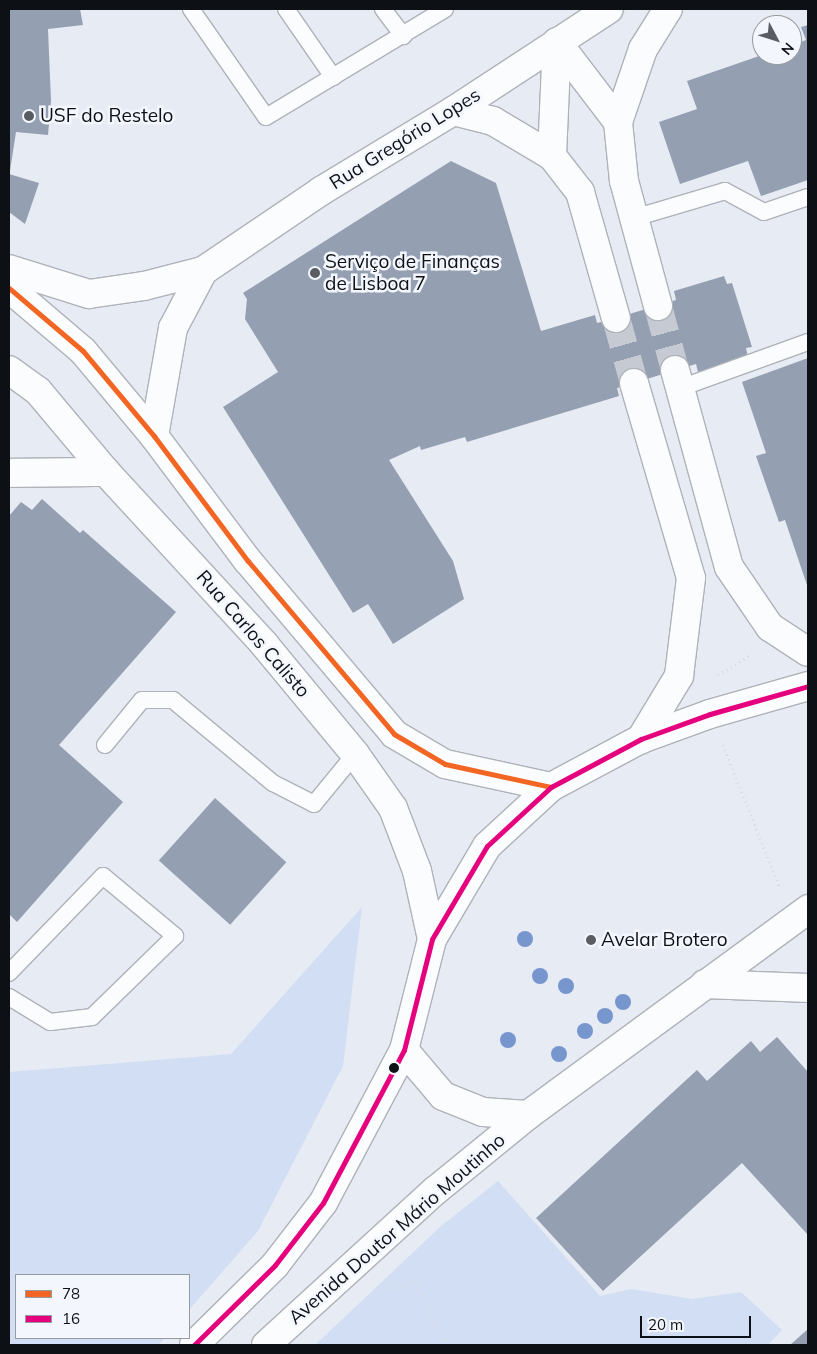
<!DOCTYPE html>
<html>
<head>
<meta charset="utf-8">
<style>
  body { margin:0 }
  #map { position:relative; width:817px; height:1354px; overflow:hidden; background:#e7ebf4; font-family:Mulish,sans-serif }
  div>[style] { position:absolute }
  .green>* { inset:0; background:#d2def3 }
  .building>* { inset:0; background:#949fb1; transform-origin:0 0 }
  .minor-tunnel>* { height:28px; margin-top:-14px; transform-origin:0; background:repeating-linear-gradient(90deg,#c6cad3 0 28px,transparent 0 42px) }
  .path>* { height:3px; margin-top:-1.5px; transform-origin:0; background:repeating-linear-gradient(90deg,#d9dadc 0 1px,transparent 0 5px) }
  .roads { filter:drop-shadow(1px 0 #aeb2b9) drop-shadow(-1px 0 #aeb2b9) drop-shadow(0 1px #aeb2b9) drop-shadow(0 -1px #aeb2b9) }
  .service>* { height:16px; margin:-8px; padding:0 8px; transform-origin:8px; border-radius:8px; background:#fbfcfd }
  .minor>* { height:28px; margin:-14px; padding:0 14px; transform-origin:14px; border-radius:14px; background:#fbfcfd }
  .bus-1>* { height:5px; margin:-2.5px; padding:0 2.5px; transform-origin:2.5px; border-radius:2.5px; background:#f26522 }
  .bus-2>* { height:5px; margin:-2.5px; padding:0 2.5px; transform-origin:2.5px; border-radius:2.5px; background:#e5007d }
  .trees>* { width:16px; height:16px; margin:-8px; border-radius:50%; background:#7796cd }
  .dots>* { width:14px; height:14px; translate:-50% -50%; box-sizing:border-box; border:2px solid #f3f7fd; border-radius:50% }
  span { translate:-50% -50%; white-space:nowrap; text-align:center; line-height:1.15; -webkit-text-stroke:5px #f3f7fd; paint-order:stroke }
  .poi-label { font-size:19px; color:#0d1015 }
  .left { translate:0 -50%; text-align:left }
  .street-label { font-size:19px; color:#0d1015 }
  .frame { position:absolute; inset:0; border:10px solid #0d1015; pointer-events:none }
  .legend { position:absolute; left:15px; top:1274px; width:175px; height:65px; box-sizing:border-box; background:#f3f7fd; border:1px solid #979ba0; margin:0; padding:6px 9px; list-style:none; font-size:15px; color:#0d1015 }
  .legend li { display:flex; align-items:center; gap:10px; height:25px }
  .legend b { width:25px; border:1px solid #979ba0 }
  .north { position:absolute; left:752px; top:15px; width:50px; height:50px; box-sizing:border-box; background:#f3f7fd; border:1px solid #979ba0; border-radius:50%; rotate:130deg; font-size:14px; font-weight:700; line-height:20px; text-align:center; color:#0d1015 }
  .north::after { content:''; display:block; margin:auto; width:18px; height:22px; background:#595d63; clip-path:polygon(50% 0,100% 100%,50% 72%,0 100%) }
  .scale { position:absolute; left:640px; top:1316px; width:111px; height:22px; box-sizing:border-box; border:2px solid #0d1015; border-top:0; padding-left:6px; font-size:15px; line-height:18px; white-space:nowrap; color:#0d1015; -webkit-text-stroke:4px #f3f7fd; paint-order:stroke }
</style>
</head>
<body>
<div id="map">
  <div class="green">
    <div style="clip-path:polygon(362px 907px,343px 1066px,258px 1231px,189px 1310px,189px 1275px,16px 1275px,16px 1338px,165px 1338px,158px 1345px,9px 1345px,9px 1072px,231px 1054px)"></div>
    <div style="clip-path:polygon(498px 1181px,600px 1296px,631px 1289px,692px 1299px,741px 1292px,782px 1330px,768px 1345px,315px 1345px,440px 1227px)"></div>
  </div>
  <div class="building">
    <div style="clip-path:polygon(9px 9px,80px 9px,83px 25px,48px 29px,51px 101px,48px 135px,16px 132px,10px 171px)"></div>
    <div style="clip-path:polygon(808px 25px,808px 180px,761px 196px,748px 161px,680px 184px,659px 122px,697px 109px,687px 81px,762px 55px,792px 55px,792px 45px,806px 40px,801px 27px)"></div>
    <div style="clip-path:polygon(451px 161px,496px 183px,541px 331px,595px 315px,597px 323px,616px 318px,676px 300px,674px 291px,724px 276px,727px 284px,732px 283px,752px 347px,746px 348px,748px 357px,698px 372px,696px 364px,617px 388px,619px 396px,467px 442px,465px 437px,421px 450px,420px 446px,389px 460px,453px 561px,464px 599px,393px 644px,368px 604px,353px 613px,223px 407px,278px 372px,245px 319px,247px 299px,243px 293px)"></div>
    <div style="clip-path:polygon(9px 174px,39px 183px,25px 224px,9px 212px)"></div>
    <div style="clip-path:polygon(808px 358px,808px 588px,785px 520px,779px 522px,756px 456px,766px 453px,742px 382px)"></div>
    <div style="clip-path:polygon(42px 499px,80px 533px,83px 530px,176px 612px,59px 745px,123px 802px,17px 922px,9px 914px,9px 516px,21px 502px,32px 510px)"></div>
    <div style="left:215px;top:798px;width:96px;height:84px;rotate:42deg"></div>
    <div style="clip-path:polygon(777px 1037px,808px 1072px,808px 1235px,742px 1163px,603px 1291px,536px 1218px,697px 1070px,707px 1081px,751px 1041px,760px 1052px)"></div>
    <div style="clip-path:polygon(808px 1329px,808px 1345px,790px 1345px)"></div>
  </div>
  <div class="minor-tunnel">
    <div style="left:658px;top:306px;width:66px;rotate:75.1deg"></div>
    <div style="left:616px;top:318px;width:67px;rotate:74.5deg"></div>
  </div>
  <div class="path">
    <div style="left:718px;top:675px;width:39px;rotate:-32deg"></div>
    <div style="left:723px;top:745px;width:154px;rotate:68.3deg"></div>
    <div style="left:384px;top:1283px;width:8px;rotate:45deg"></div>
    <div style="left:390px;top:1289px;width:28px;rotate:-19deg"></div>
    <div style="left:416px;top:1280px;width:71px;rotate:66.7deg"></div>
  </div>
  <div class="roads">
    <div class="service">
      <div style="left:191px;top:9px;width:131px;rotate:55.2deg"></div>
      <div style="left:266px;top:117px;width:209px;rotate:-31.1deg"></div>
      <div style="left:286px;top:9px;width:83px;rotate:55.3deg"></div>
      <div style="left:383px;top:9px;width:34px;rotate:53deg"></div>
      <div style="left:634px;top:218px;width:95px;rotate:-16.5deg"></div>
      <div style="left:725px;top:191px;width:44px;rotate:28.3deg"></div>
      <div style="left:764px;top:212px;width:46px;rotate:-18.8deg"></div>
      <div style="left:680px;top:388px;width:136px;rotate:-19.8deg"></div>
      <div style="left:105px;top:745px;width:58px;rotate:-50.6deg"></div>
      <div style="left:142px;top:700px;width:31px"></div>
      <div style="left:173px;top:700px;width:130px;rotate:39.7deg"></div>
      <div style="left:273px;top:783px;width:46px;rotate:27.1deg"></div>
      <div style="left:314px;top:804px;width:65px;rotate:-50.6deg"></div>
      <div style="left:9px;top:973px;width:135px;rotate:-45.9deg"></div>
      <div style="left:103px;top:876px;width:94px;rotate:39.8deg"></div>
      <div style="left:175px;top:936px;width:116px;rotate:135.7deg"></div>
      <div style="left:92px;top:1017px;width:42px;rotate:173.2deg"></div>
      <div style="left:50px;top:1022px;width:48px;rotate:-148.6deg"></div>
    </div>
    <div class="minor">
      <div style="left:557px;top:42px;width:101px;rotate:52.7deg"></div>
      <div style="left:453px;top:111px;width:41px;rotate:14deg"></div>
      <div style="left:493px;top:121px;width:69px;rotate:30.7deg"></div>
      <div style="left:552px;top:156px;width:46px;rotate:52.1deg"></div>
      <div style="left:580px;top:192px;width:131px;rotate:74.1deg"></div>
      <div style="left:552px;top:156px;width:114px;rotate:-87.5deg"></div>
      <div style="left:9px;top:269px;width:84px;rotate:17.4deg"></div>
      <div style="left:89px;top:294px;width:56px;rotate:-8.3deg"></div>
      <div style="left:144px;top:286px;width:61px;rotate:-14.3deg"></div>
      <div style="left:203px;top:271px;width:143px;rotate:-34.1deg"></div>
      <div style="left:321px;top:191px;width:154px;rotate:-31.2deg"></div>
      <div style="left:453px;top:111px;width:186px;rotate:-33.2deg"></div>
      <div style="left:9px;top:288px;width:97px;rotate:40.4deg"></div>
      <div style="left:83px;top:351px;width:111px;rotate:50.1deg"></div>
      <div style="left:154px;top:436px;width:156px;rotate:53.1deg"></div>
      <div style="left:248px;top:561px;width:226px;rotate:49.8deg"></div>
      <div style="left:394px;top:734px;width:59px;rotate:30.5deg"></div>
      <div style="left:445px;top:764px;width:108px;rotate:12.2deg"></div>
      <div style="left:658px;top:306px;width:130px;rotate:-105.2deg"></div>
      <div style="left:624px;top:181px;width:59px;rotate:-95.8deg"></div>
      <div style="left:618px;top:122px;width:77px;rotate:-71.1deg"></div>
      <div style="left:643px;top:49px;width:47px;rotate:-58deg"></div>
      <div style="left:9px;top:370px;width:36px;rotate:36deg"></div>
      <div style="left:38px;top:391px;width:106px;rotate:50deg"></div>
      <div style="left:106px;top:472px;width:234px;rotate:47.4deg"></div>
      <div style="left:264px;top:644px;width:143px;rotate:50.4deg"></div>
      <div style="left:355px;top:754px;width:66px;rotate:54.9deg"></div>
      <div style="left:393px;top:808px;width:67px;rotate:69.1deg"></div>
      <div style="left:417px;top:871px;width:70px;rotate:77.6deg"></div>
      <div style="left:675px;top:370px;width:204px;rotate:74.7deg"></div>
      <div style="left:729px;top:567px;width:73px;rotate:55.7deg"></div>
      <div style="left:770px;top:627px;width:45px;rotate:33.3deg"></div>
      <div style="left:634px;top:383px;width:203px;rotate:73.7deg"></div>
      <div style="left:691px;top:578px;width:99px;rotate:97deg"></div>
      <div style="left:679px;top:676px;width:74px;rotate:121.1deg"></div>
      <div style="left:154px;top:436px;width:110px;rotate:-80deg"></div>
      <div style="left:173px;top:328px;width:64px;rotate:-62.2deg"></div>
      <div style="left:9px;top:473px;width:97px;rotate:-0.6deg"></div>
      <div style="left:705px;top:984px;width:103px;rotate:2.2deg"></div>
      <div style="left:404px;top:1050px;width:60px;rotate:49.7deg"></div>
      <div style="left:443px;top:1096px;width:43px;rotate:21.8deg"></div>
      <div style="left:483px;top:1112px;width:45px;rotate:3.8deg"></div>
      <div style="left:194px;top:1345px;width:114px;rotate:-44.6deg"></div>
      <div style="left:275px;top:1265px;width:78px;rotate:-52.3deg"></div>
      <div style="left:323px;top:1203px;width:173px;rotate:-62.1deg"></div>
      <div style="left:404px;top:1050px;width:114px;rotate:-75.8deg"></div>
      <div style="left:432px;top:939px;width:108px;rotate:-59.4deg"></div>
      <div style="left:487px;top:846px;width:87px;rotate:-42.7deg"></div>
      <div style="left:551px;top:787px;width:102px;rotate:-28.1deg"></div>
      <div style="left:641px;top:739px;width:73px;rotate:-19.9deg"></div>
      <div style="left:710px;top:714px;width:102px;rotate:-15.9deg"></div>
      <div style="left:266px;top:1345px;width:230px;rotate:-42.4deg"></div>
      <div style="left:436px;top:1190px;width:119px;rotate:-39.2deg"></div>
      <div style="left:528px;top:1115px;width:348px;rotate:-36.3deg"></div>
    </div>
  </div>
  <div class="bus-1">
    <div style="left:9px;top:288px;width:97px;rotate:40.4deg"></div>
    <div style="left:83px;top:351px;width:111px;rotate:50.1deg"></div>
    <div style="left:154px;top:436px;width:156px;rotate:53.1deg"></div>
    <div style="left:248px;top:561px;width:226px;rotate:49.8deg"></div>
    <div style="left:394px;top:734px;width:59px;rotate:30.5deg"></div>
    <div style="left:445px;top:764px;width:108px;rotate:12.2deg"></div>
  </div>
  <div class="bus-2">
    <div style="left:194px;top:1345px;width:114px;rotate:-44.6deg"></div>
    <div style="left:275px;top:1265px;width:78px;rotate:-52.3deg"></div>
    <div style="left:323px;top:1203px;width:173px;rotate:-62.1deg"></div>
    <div style="left:404px;top:1050px;width:114px;rotate:-75.8deg"></div>
    <div style="left:432px;top:939px;width:108px;rotate:-59.4deg"></div>
    <div style="left:487px;top:846px;width:87px;rotate:-42.7deg"></div>
    <div style="left:551px;top:787px;width:102px;rotate:-28.1deg"></div>
    <div style="left:641px;top:739px;width:73px;rotate:-19.9deg"></div>
    <div style="left:710px;top:714px;width:102px;rotate:-15.9deg"></div>
  </div>
  <div class="trees">
    <div style="left:525px;top:939px"></div>
    <div style="left:540px;top:976px"></div>
    <div style="left:566px;top:986px"></div>
    <div style="left:623px;top:1002px"></div>
    <div style="left:605px;top:1016px"></div>
    <div style="left:585px;top:1031px"></div>
    <div style="left:508px;top:1040px"></div>
    <div style="left:559px;top:1054px"></div>
  </div>
  <div class="dots">
    <div style="left:29px;top:116px;background:#595d63"></div>
    <div style="left:315px;top:273px;background:#595d63"></div>
    <div style="left:591px;top:940px;background:#595d63"></div>
    <div style="left:394px;top:1068px;background:#0d1015"></div>
  </div>
  <div class="poi-label">
    <span class="left" style="left:40px;top:116px">USF do Restelo</span>
    <span class="left" style="left:325px;top:273px">Serviço de Finanças<br>de Lisboa 7</span>
    <span class="left" style="left:601px;top:940px">Avelar Brotero</span>
  </div>
  <div class="street-label">
    <span style="left:405px;top:139px;rotate:-32deg">Rua Gregório Lopes</span>
    <span style="left:253px;top:634px;rotate:49deg">Rua Carlos Calisto</span>
    <span style="left:397px;top:1229px;rotate:-41deg">Avenida Doutor Mário Moutinho</span>
  </div>
  <div class="frame"></div>
  <ul class="legend">
  <li><b style="height:6px;background:#f26522"></b>78</li>
  <li><b style="height:6px;background:#e5007d"></b>16</li>
  </ul>
  <div class="north">N</div>
  <div class="scale">20 m</div>
</div>
</body>
</html>
